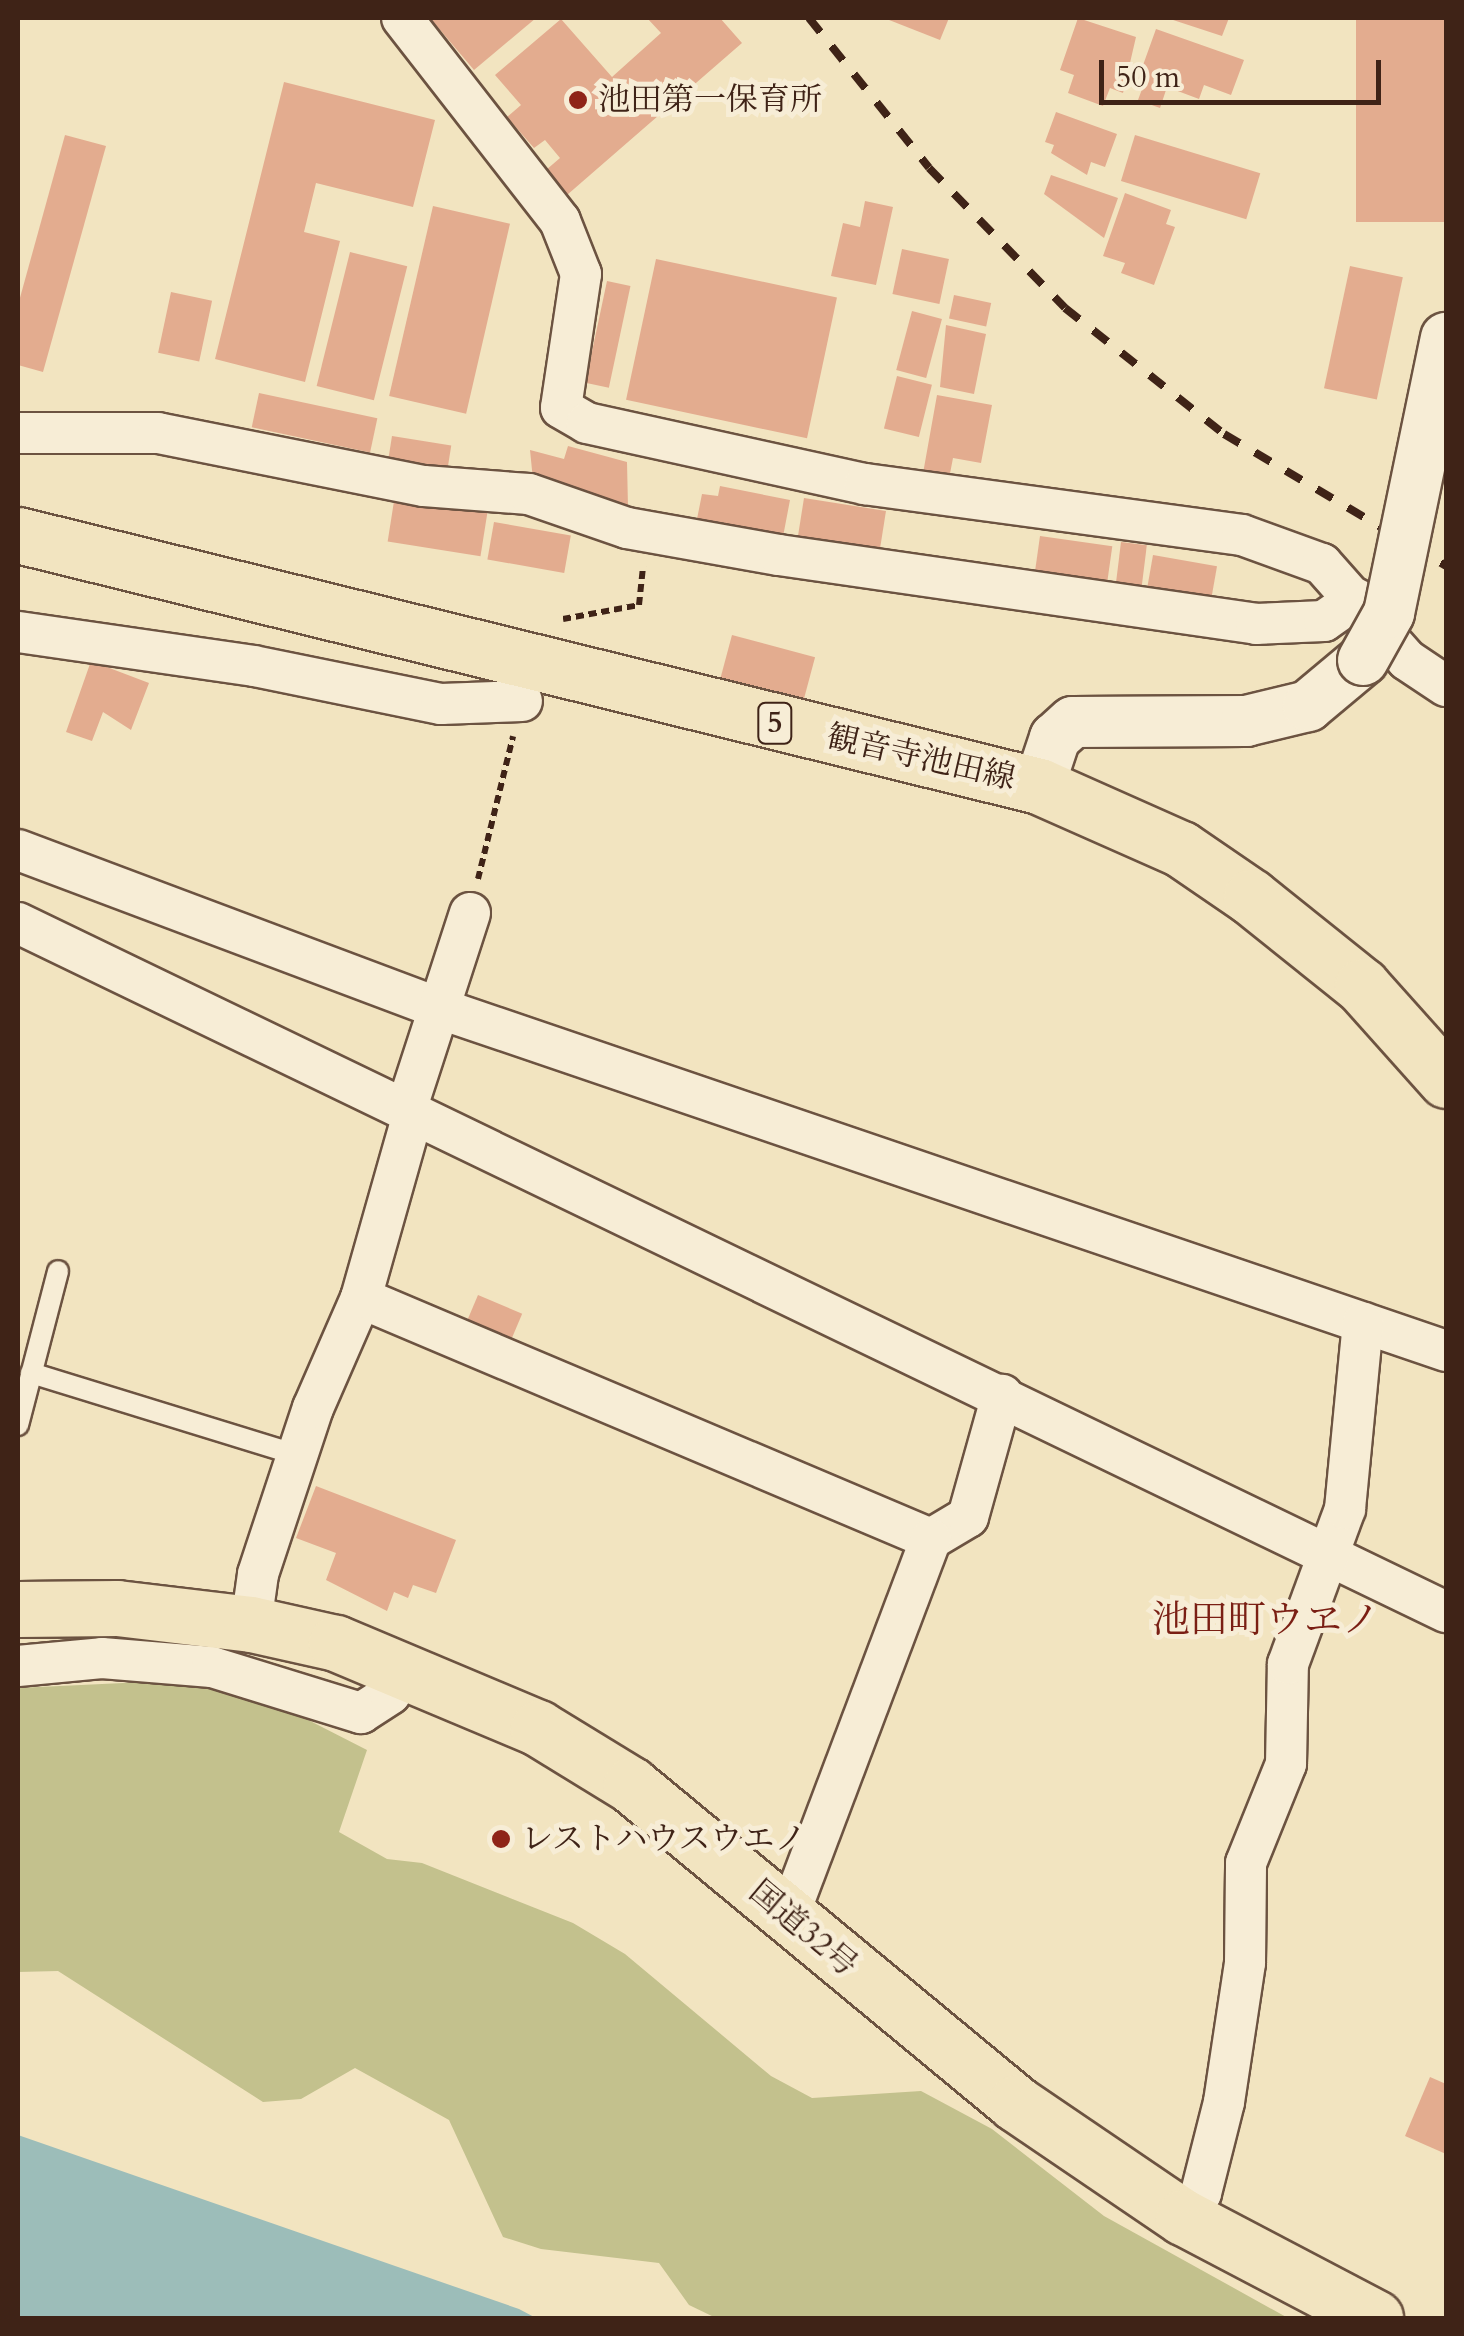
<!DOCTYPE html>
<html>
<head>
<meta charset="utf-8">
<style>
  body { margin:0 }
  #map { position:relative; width:1464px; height:2336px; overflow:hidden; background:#f2e4c0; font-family:Cardo,"Noto Serif JP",serif }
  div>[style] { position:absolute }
  .green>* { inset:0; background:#c3c18d }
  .water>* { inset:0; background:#9cbdb9 }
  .building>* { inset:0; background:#e3ac8f; transform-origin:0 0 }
  .path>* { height:6px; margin-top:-3px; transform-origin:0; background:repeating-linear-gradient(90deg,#3f2317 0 8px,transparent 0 13px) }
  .roads { filter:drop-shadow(2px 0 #6c5341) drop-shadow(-2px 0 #6c5341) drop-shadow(0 2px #6c5341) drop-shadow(0 -2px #6c5341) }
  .service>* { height:20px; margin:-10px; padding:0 10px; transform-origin:10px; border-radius:10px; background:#f7edd6 }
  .minor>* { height:40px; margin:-20px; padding:0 20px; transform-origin:20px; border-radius:20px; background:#f7edd6 }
  .tertiary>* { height:50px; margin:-25px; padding:0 25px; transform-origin:25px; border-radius:25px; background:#f7edd6 }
  .primary>* { height:55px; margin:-27.5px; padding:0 27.5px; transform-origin:27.5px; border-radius:27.5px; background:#f2e4c0 }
  .trunk>* { height:55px; margin:-27.5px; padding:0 27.5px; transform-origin:27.5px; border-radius:27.5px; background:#f2e4c0 }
  .rail>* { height:8px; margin-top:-4px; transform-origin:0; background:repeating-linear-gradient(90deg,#3f2317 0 18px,transparent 0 36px) }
  .bridges { filter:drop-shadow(2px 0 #6c5341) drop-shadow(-2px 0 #6c5341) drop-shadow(0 2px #6c5341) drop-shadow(0 -2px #6c5341) }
  .tertiary-bridge>* { height:50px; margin:-25px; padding:0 25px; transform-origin:25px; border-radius:25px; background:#f7edd6 }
  .dots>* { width:28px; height:28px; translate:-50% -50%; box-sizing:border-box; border:5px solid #f7edd6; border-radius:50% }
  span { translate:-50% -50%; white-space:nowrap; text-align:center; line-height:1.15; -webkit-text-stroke:10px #f7edd6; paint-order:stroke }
  .shield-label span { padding:2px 8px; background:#f7edd6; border:2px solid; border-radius:8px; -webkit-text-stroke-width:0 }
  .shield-label { font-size:30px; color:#3f2317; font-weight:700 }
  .poi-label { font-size:32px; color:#3f2317 }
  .left { translate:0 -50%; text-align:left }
  .street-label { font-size:32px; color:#3f2317 }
  .quarter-label { font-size:38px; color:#7a1f14 }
  .frame { position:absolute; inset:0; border:20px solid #3f2317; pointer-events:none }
  .scale { position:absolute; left:1099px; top:60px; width:282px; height:45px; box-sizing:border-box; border:5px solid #3f2317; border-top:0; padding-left:12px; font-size:30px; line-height:35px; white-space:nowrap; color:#3f2317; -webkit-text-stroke:8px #f7edd6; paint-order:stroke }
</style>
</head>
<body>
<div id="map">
  <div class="green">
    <div style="clip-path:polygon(186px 1680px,271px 1701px,367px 1750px,339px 1832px,387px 1859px,422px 1863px,573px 1923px,625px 1954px,771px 2076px,812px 2098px,921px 2091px,992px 2129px,1104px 2216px,1288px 2318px,716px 2318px,689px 2305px,659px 2263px,541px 2249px,503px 2237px,449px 2120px,355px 2068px,301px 2099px,263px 2102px,58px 1971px,18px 1972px,18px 1688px)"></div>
  </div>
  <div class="water">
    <div style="clip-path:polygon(18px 2135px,519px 2309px,536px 2318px,18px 2318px)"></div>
  </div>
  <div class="building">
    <div style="clip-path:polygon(430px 18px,536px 18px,474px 70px)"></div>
    <div style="clip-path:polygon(647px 18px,720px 18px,742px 43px,567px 195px,546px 170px,560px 158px,545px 140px,534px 148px,507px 117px,521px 105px,495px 75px,561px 19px,612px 77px,661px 33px)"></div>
    <div style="clip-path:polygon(884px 18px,949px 18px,940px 40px)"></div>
    <div style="clip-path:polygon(1078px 18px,1136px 37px,1123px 93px,1110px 88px,1103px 106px,1068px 93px,1074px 75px,1060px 70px)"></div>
    <div style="clip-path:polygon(1167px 18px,1229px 18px,1222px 36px)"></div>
    <div style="left:1356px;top:18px;width:90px;height:204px"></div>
    <div style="clip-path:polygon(1156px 29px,1244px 60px,1231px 95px,1204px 85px,1199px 99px,1167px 87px,1160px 108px,1138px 100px,1145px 81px,1138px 79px)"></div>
    <div style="clip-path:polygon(284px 82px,435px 120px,413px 207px,316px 183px,304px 232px,340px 241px,305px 382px,215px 359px)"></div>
    <div style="clip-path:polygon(1056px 112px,1117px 134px,1105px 167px,1091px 162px,1087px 175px,1051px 153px,1054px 145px,1045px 142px)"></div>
    <div style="clip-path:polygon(65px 135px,106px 146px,43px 372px,18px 365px,18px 305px)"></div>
    <div style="left:1135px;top:135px;width:131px;height:48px;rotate:17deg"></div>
    <div style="clip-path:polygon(1051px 175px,1118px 198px,1104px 238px,1044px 194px)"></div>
    <div style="clip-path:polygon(1125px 193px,1171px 210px,1166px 224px,1175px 227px,1154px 285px,1121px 273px,1125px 263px,1103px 256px)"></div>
    <div style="clip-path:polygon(865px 201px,893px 207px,876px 285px,831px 276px,843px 223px,860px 227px)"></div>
    <div style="left:433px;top:206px;width:79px;height:195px;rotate:13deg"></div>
    <div style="left:902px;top:249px;width:48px;height:46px;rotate:12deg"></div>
    <div style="left:350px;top:252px;width:59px;height:138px;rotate:14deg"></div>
    <div style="left:656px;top:259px;width:185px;height:144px;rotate:12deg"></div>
    <div style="left:1350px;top:266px;width:54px;height:125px;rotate:12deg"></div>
    <div style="left:607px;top:281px;width:24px;height:104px;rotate:12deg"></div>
    <div style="left:171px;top:292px;width:42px;height:62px;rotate:12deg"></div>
    <div style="left:954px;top:295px;width:38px;height:24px;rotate:12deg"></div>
    <div style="left:912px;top:311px;width:31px;height:61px;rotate:15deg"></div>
    <div style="clip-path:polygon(946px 325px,986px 334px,974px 394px,940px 387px)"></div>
    <div style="left:897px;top:376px;width:36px;height:54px;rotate:14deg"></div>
    <div style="left:259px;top:393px;width:121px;height:35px;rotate:12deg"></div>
    <div style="clip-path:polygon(937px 395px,992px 405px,981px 463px,953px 458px,948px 484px,922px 479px)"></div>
    <div style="left:392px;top:436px;width:60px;height:32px;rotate:9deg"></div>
    <div style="clip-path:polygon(568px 446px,627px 462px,628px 507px,533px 480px,530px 450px,564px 459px)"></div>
    <div style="clip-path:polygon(720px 486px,790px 500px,782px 542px,696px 524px,702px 494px,718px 496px)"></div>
    <div style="left:395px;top:495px;width:94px;height:47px;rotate:9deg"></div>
    <div style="left:804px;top:498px;width:83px;height:43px;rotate:9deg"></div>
    <div style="left:494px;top:522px;width:78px;height:38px;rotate:10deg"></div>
    <div style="left:1040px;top:536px;width:73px;height:40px;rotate:8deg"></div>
    <div style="left:1121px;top:542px;width:26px;height:44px;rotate:7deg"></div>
    <div style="left:1153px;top:555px;width:65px;height:34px;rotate:10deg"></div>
    <div style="left:732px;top:635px;width:86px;height:47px;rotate:15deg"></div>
    <div style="clip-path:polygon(91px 661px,149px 683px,131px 730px,103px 712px,92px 741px,66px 732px)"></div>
    <div style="left:478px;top:1295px;width:48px;height:36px;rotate:23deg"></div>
    <div style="clip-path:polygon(316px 1486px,456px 1540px,436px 1593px,413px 1585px,408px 1598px,394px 1592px,387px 1611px,326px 1580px,336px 1553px,296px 1538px)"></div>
    <div style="clip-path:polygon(1430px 2077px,1446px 2084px,1446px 2154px,1405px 2136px)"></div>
  </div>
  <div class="path">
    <div style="left:563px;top:619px;width:77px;rotate:-10.4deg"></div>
    <div style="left:639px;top:605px;width:39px;rotate:-84deg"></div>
    <div style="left:478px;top:879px;width:147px;rotate:-76.2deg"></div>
  </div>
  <div class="roads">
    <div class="service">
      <div style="left:31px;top:1373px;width:278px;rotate:17.1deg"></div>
      <div style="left:18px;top:1425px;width:159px;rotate:-75.4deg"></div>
    </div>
    <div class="minor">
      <div style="left:402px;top:18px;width:257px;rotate:52.1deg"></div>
      <div style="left:560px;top:221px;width:57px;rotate:68.4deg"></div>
      <div style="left:581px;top:274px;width:135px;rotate:98.5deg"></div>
      <div style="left:561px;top:408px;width:30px;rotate:30deg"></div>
      <div style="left:587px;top:423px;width:285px;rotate:12.4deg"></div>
      <div style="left:865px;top:484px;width:380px;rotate:7.7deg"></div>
      <div style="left:1242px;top:535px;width:85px;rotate:19.9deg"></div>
      <div style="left:1322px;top:564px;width:128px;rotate:48.5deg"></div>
      <div style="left:1407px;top:660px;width:47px;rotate:33.7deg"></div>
      <div style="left:18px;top:433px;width:140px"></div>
      <div style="left:158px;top:433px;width:271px;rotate:11.3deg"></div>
      <div style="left:424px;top:486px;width:105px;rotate:4.4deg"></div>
      <div style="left:529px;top:494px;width:104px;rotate:19.1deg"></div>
      <div style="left:627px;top:528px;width:154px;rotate:10.1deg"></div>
      <div style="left:779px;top:555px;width:482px;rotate:8.2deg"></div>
      <div style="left:1256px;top:624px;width:68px;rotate:-2.5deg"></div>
      <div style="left:1324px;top:621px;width:39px;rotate:-35deg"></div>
      <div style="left:18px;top:632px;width:238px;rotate:8.2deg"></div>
      <div style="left:254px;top:666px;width:191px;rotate:11.5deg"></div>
      <div style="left:441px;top:704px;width:81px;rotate:-2.1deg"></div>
      <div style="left:18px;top:850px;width:452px;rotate:20.6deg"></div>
      <div style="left:441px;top:1009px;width:1062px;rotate:18.79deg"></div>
      <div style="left:18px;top:923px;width:1586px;rotate:25.76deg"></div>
      <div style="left:407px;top:1107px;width:204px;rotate:-72deg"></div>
      <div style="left:361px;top:1298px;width:619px;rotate:22.92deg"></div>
      <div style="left:931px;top:1539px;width:43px;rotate:-30.7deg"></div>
      <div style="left:968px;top:1517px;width:127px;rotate:-74.4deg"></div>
      <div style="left:251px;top:1624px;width:50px;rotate:-82deg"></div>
      <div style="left:258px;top:1574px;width:175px;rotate:-71.7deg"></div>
      <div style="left:313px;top:1408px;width:120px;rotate:-66.4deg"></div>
      <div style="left:361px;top:1298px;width:194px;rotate:-74.2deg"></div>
      <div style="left:18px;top:1666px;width:84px;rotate:-5.4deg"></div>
      <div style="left:102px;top:1658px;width:110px;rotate:4.7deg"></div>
      <div style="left:212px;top:1667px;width:156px;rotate:17.2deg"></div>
      <div style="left:361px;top:1713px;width:35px;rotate:-33deg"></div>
      <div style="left:390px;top:1694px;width:30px;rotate:-60deg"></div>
      <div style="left:788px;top:1917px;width:404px;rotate:-69.3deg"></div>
      <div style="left:1183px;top:2217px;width:30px;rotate:-53deg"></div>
      <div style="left:1201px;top:2193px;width:94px;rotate:-75.8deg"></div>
      <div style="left:1224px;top:2102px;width:141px;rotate:-81.4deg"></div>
      <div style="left:1245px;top:1963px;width:100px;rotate:-89.4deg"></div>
      <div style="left:1246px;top:1863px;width:107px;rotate:-68deg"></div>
      <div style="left:1286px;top:1764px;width:100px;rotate:-88.9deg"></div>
      <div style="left:1288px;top:1664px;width:165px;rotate:-69.8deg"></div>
      <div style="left:1345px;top:1509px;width:187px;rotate:-84.5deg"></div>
    </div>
    <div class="tertiary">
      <div style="left:1039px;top:786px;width:51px;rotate:-71.6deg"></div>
      <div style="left:1055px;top:738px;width:24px;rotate:-42deg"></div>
      <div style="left:1073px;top:722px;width:173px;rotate:-0.3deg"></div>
      <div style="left:1246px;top:721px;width:64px;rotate:-13.6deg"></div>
      <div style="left:1308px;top:706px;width:72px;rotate:-39.9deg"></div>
    </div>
    <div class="primary">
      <div style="left:18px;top:535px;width:1051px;rotate:13.81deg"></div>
      <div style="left:1039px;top:786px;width:155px;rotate:23.9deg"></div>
      <div style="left:1181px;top:849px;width:85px;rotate:34.4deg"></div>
      <div style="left:1251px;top:897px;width:142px;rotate:38.7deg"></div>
      <div style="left:1362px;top:986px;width:126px;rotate:48.2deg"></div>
    </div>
    <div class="trunk">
      <div style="left:18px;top:1609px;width:99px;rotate:-0.6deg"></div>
      <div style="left:117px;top:1608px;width:135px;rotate:6.8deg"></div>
      <div style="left:251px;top:1624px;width:87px;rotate:12.6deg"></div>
      <div style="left:336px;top:1643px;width:219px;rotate:22.8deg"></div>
      <div style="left:538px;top:1728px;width:109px;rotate:31.5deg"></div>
      <div style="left:631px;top:1785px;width:499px;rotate:39.6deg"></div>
      <div style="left:1015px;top:2103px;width:203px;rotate:34.2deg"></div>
      <div style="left:1183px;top:2217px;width:217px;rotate:27.7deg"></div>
    </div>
  </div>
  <div class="rail">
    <div style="left:809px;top:18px;width:192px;rotate:51.3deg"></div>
    <div style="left:929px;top:168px;width:195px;rotate:45.8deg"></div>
    <div style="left:1065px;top:308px;width:203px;rotate:38.4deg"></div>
    <div style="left:1224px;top:434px;width:258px;rotate:30.7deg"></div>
  </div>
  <div class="bridges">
    <div class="tertiary-bridge">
      <div style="left:1363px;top:660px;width:54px;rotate:-61deg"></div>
      <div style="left:1389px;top:613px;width:281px;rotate:-78.3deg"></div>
    </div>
  </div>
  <div class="dots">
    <div style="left:578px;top:100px;background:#8f2418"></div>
    <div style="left:501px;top:1839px;background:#8f2418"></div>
  </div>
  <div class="shield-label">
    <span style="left:775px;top:723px">5</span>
  </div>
  <div class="poi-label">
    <span class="left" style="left:598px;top:100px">池田第一保育所</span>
    <span class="left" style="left:521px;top:1839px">レストハウスウエノ</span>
  </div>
  <div class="street-label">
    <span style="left:921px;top:758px;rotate:13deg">観音寺池田線</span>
    <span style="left:803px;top:1929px;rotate:40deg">国道32号</span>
  </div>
  <div class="quarter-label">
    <span style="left:1266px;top:1621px">池田町ウヱノ</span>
  </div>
  <div class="frame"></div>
  <div class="scale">50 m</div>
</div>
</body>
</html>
